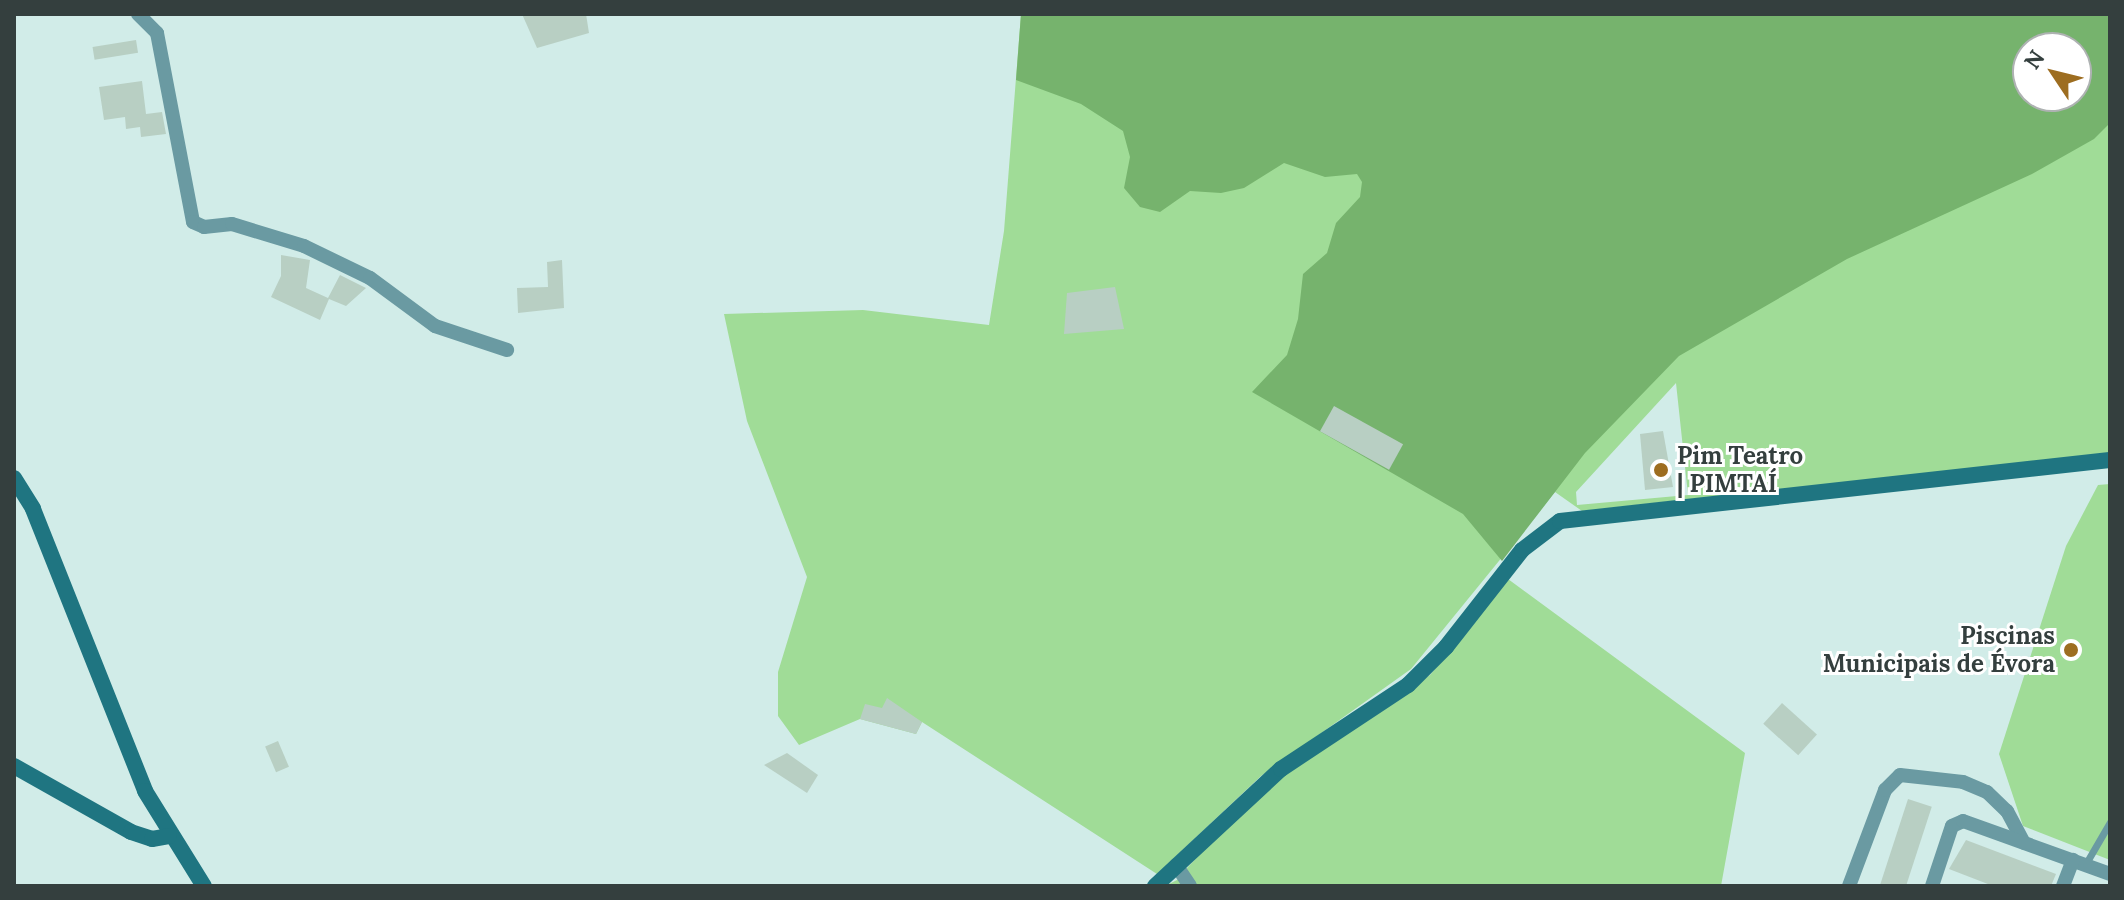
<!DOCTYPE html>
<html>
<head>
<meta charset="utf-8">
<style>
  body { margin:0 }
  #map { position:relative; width:2124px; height:900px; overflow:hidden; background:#d1ece8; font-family:Lora,serif }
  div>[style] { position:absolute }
  .green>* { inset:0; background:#a0dc97 }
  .forest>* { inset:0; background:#76b36d }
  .building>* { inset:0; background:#b8cfc3; transform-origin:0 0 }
  .lane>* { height:7px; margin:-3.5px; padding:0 3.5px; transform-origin:3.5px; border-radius:3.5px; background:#6a9aa2 }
  .street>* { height:14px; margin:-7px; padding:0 7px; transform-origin:7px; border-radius:7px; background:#6a9aa2 }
  .secondary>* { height:16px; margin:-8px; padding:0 8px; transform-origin:8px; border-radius:8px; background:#1f7581 }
  .dots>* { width:22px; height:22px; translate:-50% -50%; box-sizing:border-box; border:4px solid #fff; border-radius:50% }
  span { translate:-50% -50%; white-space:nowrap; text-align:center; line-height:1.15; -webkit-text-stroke:6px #fff; paint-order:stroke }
  .poi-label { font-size:24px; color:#343f3e; font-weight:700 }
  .left { translate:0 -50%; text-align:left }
  .right { translate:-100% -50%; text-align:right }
  .frame { position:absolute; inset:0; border:16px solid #343f3e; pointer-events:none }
  .north { position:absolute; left:2012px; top:32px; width:80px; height:80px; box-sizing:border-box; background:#fff; border:2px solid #aeb2b2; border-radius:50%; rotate:305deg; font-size:22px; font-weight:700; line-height:32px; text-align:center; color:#343f3e }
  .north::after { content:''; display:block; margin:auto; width:28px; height:36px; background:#9d6d20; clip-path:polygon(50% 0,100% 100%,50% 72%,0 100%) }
</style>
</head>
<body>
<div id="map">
  <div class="green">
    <div style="clip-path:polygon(evenodd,1021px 14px,2110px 14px,2110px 453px,1582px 511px,1555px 492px,1411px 669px,1261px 776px,1157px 874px,922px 722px,916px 734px,860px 719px,799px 745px,778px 716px,778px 672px,807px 577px,747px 421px,724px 314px,863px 310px,989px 325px,1004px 231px,1021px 14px,2028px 48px,2076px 48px,2076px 96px,2028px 96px,2028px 48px,1021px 14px,1676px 383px,1688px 495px,1577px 505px,1576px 492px,1676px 383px)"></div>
    <div style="clip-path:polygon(2110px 484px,2110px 860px,2023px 826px,1999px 754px,2066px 546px,2098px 485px)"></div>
    <div style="clip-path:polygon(1508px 579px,1745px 753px,1721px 886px,1165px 886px,1189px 874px,1186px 869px,1205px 849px,1302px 759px,1430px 675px)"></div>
  </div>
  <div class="forest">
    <div style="clip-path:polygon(evenodd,1021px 14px,2110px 14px,2110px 123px,2094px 139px,2032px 174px,1847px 259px,1679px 356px,1585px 453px,1502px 561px,1463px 514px,1252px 392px,1287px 355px,1298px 319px,1303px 274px,1327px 253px,1336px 223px,1360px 197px,1362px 182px,1357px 174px,1325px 177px,1284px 163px,1244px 188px,1221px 193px,1190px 191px,1160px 212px,1140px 207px,1124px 188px,1130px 157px,1123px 131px,1081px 104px,1016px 80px,1021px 14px,2028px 48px,2076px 48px,2076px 96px,2028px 96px,2028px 48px)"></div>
  </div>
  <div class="building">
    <div style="clip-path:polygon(522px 14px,586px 14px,589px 33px,537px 48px)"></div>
    <div style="left:136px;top:40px;width:13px;height:44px;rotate:81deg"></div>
    <div style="clip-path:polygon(142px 81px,146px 114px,162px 112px,166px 134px,141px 137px,140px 127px,126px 129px,125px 117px,104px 120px,99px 87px)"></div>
    <div style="clip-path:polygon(281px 255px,310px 260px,306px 288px,328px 298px,340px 275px,366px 288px,346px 306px,329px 299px,320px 320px,271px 297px,281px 276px)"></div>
    <div style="clip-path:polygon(562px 260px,564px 308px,518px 313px,517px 288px,548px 287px,547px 262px)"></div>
    <div style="clip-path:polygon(1115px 287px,1124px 329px,1064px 334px,1067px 293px)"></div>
    <div style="left:1334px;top:406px;width:79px;height:29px;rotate:29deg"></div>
    <div style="clip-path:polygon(1663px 431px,1673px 487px,1645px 490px,1640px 434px)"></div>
    <div style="clip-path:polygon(887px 698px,922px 722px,916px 734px,860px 719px,865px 704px,882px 708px)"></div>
    <div style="left:1782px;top:703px;width:47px;height:28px;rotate:42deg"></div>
    <div style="left:278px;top:741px;width:28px;height:14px;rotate:67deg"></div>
    <div style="clip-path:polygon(787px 753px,818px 775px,807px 793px,764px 765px)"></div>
    <div style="left:1908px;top:799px;width:25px;height:92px;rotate:18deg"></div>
    <div style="clip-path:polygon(1966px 840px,2056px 874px,2051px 886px,1993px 886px,1949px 869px)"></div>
  </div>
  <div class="lane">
    <div style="left:2085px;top:865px;width:50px;rotate:-59.8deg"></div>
  </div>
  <div class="street">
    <div style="left:138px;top:14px;width:27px;rotate:45deg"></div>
    <div style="left:157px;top:33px;width:192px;rotate:79.2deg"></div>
    <div style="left:193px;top:222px;width:12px;rotate:24deg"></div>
    <div style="left:204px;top:227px;width:28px;rotate:-6deg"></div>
    <div style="left:232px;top:224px;width:75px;rotate:17deg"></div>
    <div style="left:304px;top:246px;width:73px;rotate:25.9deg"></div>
    <div style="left:370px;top:278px;width:81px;rotate:36.4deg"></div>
    <div style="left:435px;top:326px;width:76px;rotate:18.4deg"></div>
    <div style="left:1176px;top:865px;width:25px;rotate:56deg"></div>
    <div style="left:1849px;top:886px;width:103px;rotate:-69.4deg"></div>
    <div style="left:1885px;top:790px;width:21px;rotate:-45deg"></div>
    <div style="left:1900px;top:775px;width:63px;rotate:6.3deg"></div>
    <div style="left:1963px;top:782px;width:26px;rotate:23deg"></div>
    <div style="left:1987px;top:792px;width:28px;rotate:44deg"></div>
    <div style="left:2007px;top:811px;width:36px;rotate:62deg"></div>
    <div style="left:1932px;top:886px;width:63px;rotate:-71.6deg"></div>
    <div style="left:1952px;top:826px;width:12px;rotate:-24deg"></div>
    <div style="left:1963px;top:821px;width:156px;rotate:19.8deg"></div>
    <div style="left:2063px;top:886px;width:28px;rotate:-69deg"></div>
  </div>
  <div class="secondary">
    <div style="left:14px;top:478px;width:36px;rotate:58deg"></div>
    <div style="left:33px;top:509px;width:303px;rotate:68.3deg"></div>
    <div style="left:145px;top:791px;width:112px;rotate:58.2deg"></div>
    <div style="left:14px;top:766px;width:134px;rotate:29.4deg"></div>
    <div style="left:131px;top:832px;width:22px;rotate:18deg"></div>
    <div style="left:152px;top:839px;width:17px;rotate:-10deg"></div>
    <div style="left:1155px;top:886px;width:172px;rotate:-42.9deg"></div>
    <div style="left:1281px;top:769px;width:152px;rotate:-33.5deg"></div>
    <div style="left:1408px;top:685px;width:54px;rotate:-45deg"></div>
    <div style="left:1446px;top:647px;width:123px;rotate:-51.9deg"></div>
    <div style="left:1522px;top:550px;width:48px;rotate:-37.3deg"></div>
    <div style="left:1560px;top:521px;width:553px;rotate:-6.33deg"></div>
  </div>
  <div class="dots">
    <div style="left:1661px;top:470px;background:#9d6d20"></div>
    <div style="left:2071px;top:650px;background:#9d6d20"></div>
  </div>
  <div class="poi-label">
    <span class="left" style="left:1677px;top:470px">Pim Teatro<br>| PIMTAÍ</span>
    <span class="right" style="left:2055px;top:650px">Piscinas<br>Municipais de Évora</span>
  </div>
  <div class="frame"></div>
  <div class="north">N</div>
</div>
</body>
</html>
